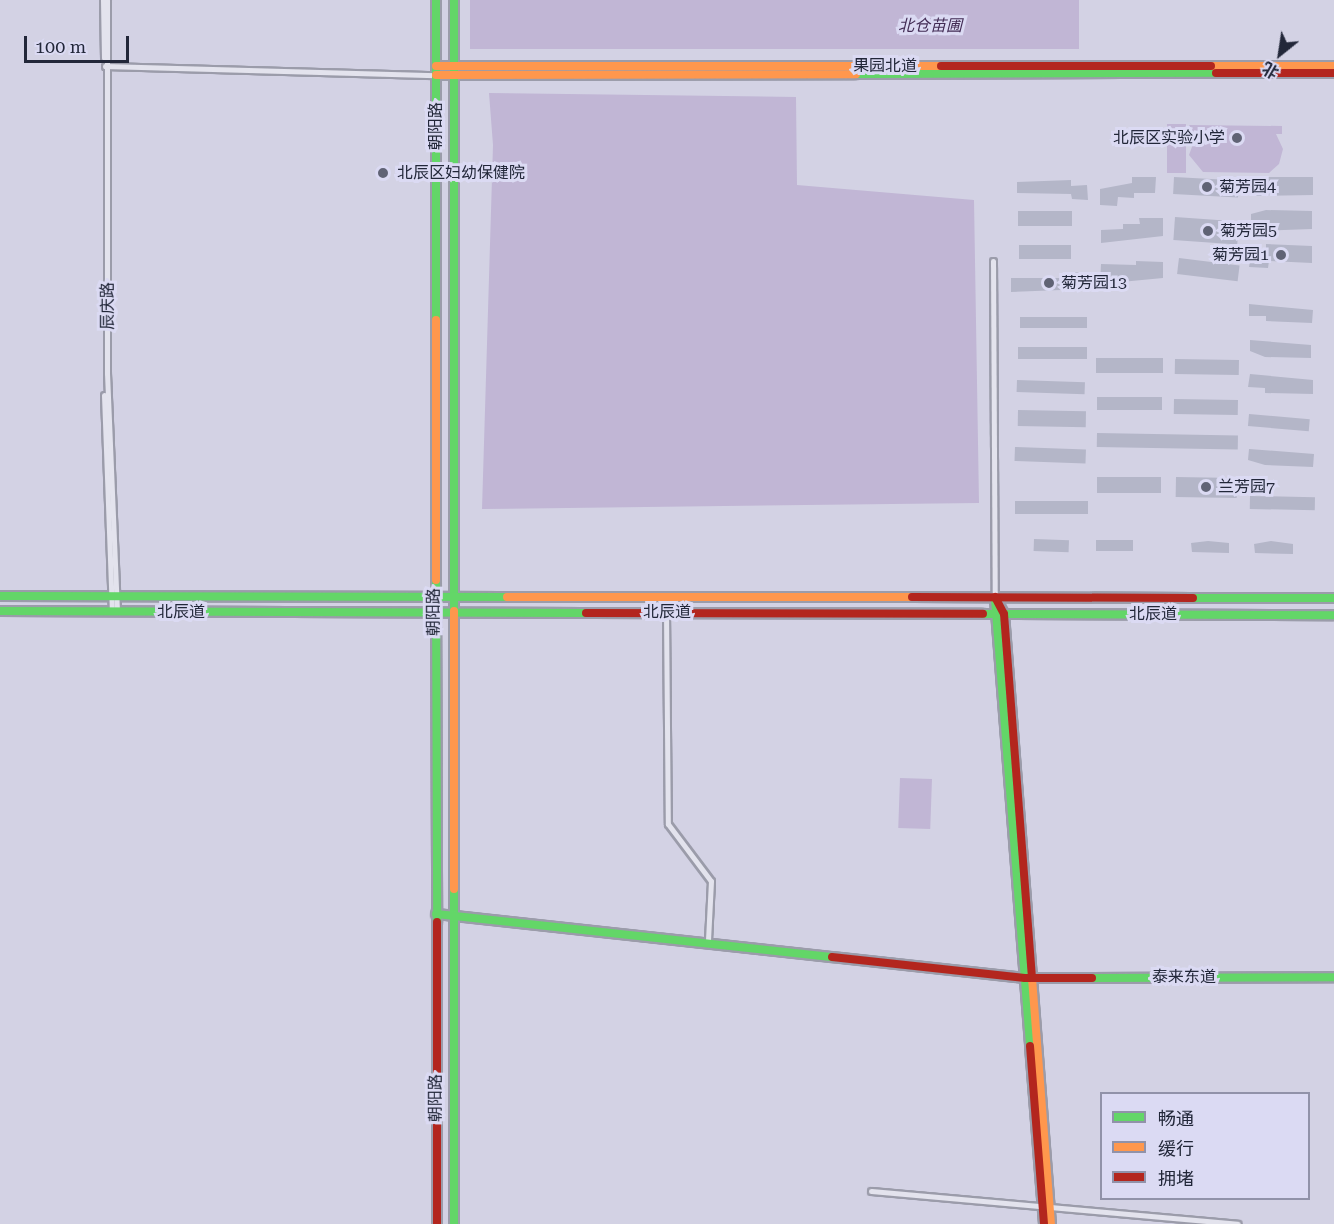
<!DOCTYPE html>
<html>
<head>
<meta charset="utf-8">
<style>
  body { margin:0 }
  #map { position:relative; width:1334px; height:1224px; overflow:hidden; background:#d3d2e4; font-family:"Roboto Serif","Noto Sans SC",serif }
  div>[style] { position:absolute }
  .green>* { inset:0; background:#c1b6d5; transform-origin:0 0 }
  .building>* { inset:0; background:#b4b6c8; transform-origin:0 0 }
  .roads { filter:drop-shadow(2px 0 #9b9caa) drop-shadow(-2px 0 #9b9caa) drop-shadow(0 2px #9b9caa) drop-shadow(0 -2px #9b9caa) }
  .street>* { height:5px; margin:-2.5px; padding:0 2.5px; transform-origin:2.5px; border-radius:2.5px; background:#e3e3ed }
  .fast>* { height:8px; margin:-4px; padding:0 4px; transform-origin:4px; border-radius:4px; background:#63d668 }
  .slow>* { height:8px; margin:-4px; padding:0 4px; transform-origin:4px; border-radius:4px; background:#ff974d }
  .jam>* { height:8px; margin:-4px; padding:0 4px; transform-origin:4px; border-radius:4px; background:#b3261e }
  .dots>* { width:16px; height:16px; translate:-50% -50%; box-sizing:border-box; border:3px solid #dbdaf3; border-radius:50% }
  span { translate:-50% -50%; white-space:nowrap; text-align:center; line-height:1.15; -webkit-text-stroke:6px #dbdaf3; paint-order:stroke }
  .park-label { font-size:16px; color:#422b54; font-style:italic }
  .street-label { font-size:16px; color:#222739 }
  .poi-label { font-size:16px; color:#222739 }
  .right { translate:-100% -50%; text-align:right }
  .left { translate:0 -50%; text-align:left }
  .legend { position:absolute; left:1100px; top:1092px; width:210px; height:108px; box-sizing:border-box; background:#dbdaf3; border:2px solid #9192a9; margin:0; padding:8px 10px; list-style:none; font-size:18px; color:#222739 }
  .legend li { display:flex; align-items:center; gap:12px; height:30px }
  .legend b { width:30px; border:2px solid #9192a9 }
  .north { position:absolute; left:1250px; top:24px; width:60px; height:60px; -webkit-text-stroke:4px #dbdaf3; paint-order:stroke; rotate:210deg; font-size:16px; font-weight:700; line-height:24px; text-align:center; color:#222739 }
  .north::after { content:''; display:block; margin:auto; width:21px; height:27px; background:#222739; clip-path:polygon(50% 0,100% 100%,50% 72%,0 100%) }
  .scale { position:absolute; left:24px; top:36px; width:105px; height:27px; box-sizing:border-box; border:3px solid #222739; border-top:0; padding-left:8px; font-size:18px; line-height:21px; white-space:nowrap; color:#222739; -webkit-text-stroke:4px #dbdaf3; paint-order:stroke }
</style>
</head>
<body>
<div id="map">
  <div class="green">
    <div style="left:470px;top:0;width:609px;height:49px"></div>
    <div style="clip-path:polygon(489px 93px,796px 97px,797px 185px,974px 200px,979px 503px,482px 509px,493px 145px)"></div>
    <div style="left:1167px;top:124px;width:19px;height:49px"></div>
    <div style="clip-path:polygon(1189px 125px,1282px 126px,1282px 134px,1276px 134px,1283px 149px,1279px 164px,1269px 173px,1203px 172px,1189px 155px,1197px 133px,1190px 133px)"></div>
    <div style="left:900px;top:778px;width:32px;height:50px;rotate:2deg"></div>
  </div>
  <div class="building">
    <div style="clip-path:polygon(1132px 177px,1156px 177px,1155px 193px,1134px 193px,1134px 198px,1118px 197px,1117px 206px,1100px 205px,1100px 189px,1132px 183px)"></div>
    <div style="left:1174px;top:177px;width:65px;height:17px;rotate:3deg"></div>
    <div style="clip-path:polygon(1265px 177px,1313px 177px,1313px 195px,1250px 196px,1249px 181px)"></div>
    <div style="clip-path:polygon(1071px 180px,1071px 186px,1087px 185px,1088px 200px,1072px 199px,1071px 194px,1017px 193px,1017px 182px)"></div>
    <div style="clip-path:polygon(1266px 210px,1312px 211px,1312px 229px,1251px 231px,1251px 214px)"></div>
    <div style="left:1018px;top:211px;width:54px;height:15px"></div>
    <div style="left:1175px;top:217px;width:64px;height:23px;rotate:4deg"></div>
    <div style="clip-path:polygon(1139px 218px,1163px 218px,1163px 236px,1101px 243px,1101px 230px,1123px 229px,1123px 224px,1140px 224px)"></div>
    <div style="clip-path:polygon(1266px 244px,1312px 246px,1312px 263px,1269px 261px,1268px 268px,1249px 267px,1252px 249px,1266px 249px)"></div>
    <div style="left:1019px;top:245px;width:52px;height:14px"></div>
    <div style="left:1179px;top:258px;width:61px;height:16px;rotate:7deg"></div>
    <div style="clip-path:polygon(1136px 261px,1163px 262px,1163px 278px,1100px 284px,1101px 264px,1136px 265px)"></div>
    <div style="clip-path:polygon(1069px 272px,1086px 273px,1086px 289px,1011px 292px,1011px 278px,1069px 278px)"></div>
    <div style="clip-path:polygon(1249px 304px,1313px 310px,1312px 323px,1266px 321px,1266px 316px,1249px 316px)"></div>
    <div style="left:1020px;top:317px;width:67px;height:11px"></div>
    <div style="clip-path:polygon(1250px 340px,1311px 345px,1311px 358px,1265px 357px,1250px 351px)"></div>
    <div style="left:1018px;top:347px;width:69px;height:12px"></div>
    <div style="left:1096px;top:358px;width:67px;height:15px"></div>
    <div style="left:1175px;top:359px;width:64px;height:15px;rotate:1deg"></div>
    <div style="clip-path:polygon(1250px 374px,1313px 380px,1313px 394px,1265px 393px,1265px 388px,1248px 387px)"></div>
    <div style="left:1017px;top:380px;width:68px;height:12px;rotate:2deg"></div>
    <div style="left:1097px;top:397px;width:65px;height:13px"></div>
    <div style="left:1174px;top:399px;width:64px;height:15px;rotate:1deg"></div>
    <div style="left:1018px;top:410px;width:68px;height:16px;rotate:1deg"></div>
    <div style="left:1249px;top:414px;width:61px;height:12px;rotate:5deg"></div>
    <div style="left:1097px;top:433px;width:141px;height:14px;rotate:1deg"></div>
    <div style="left:1015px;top:447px;width:71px;height:14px;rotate:2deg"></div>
    <div style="clip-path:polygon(1249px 449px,1314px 454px,1313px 467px,1265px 465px,1248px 460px)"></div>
    <div style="left:1097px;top:477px;width:64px;height:16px"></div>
    <div style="left:1176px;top:477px;width:61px;height:20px;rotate:1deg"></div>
    <div style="left:1250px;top:496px;width:65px;height:13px;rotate:1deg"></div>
    <div style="left:1015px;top:501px;width:73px;height:13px"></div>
    <div style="left:1034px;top:539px;width:35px;height:12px;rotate:2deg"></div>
    <div style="left:1096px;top:540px;width:37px;height:11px"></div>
    <div style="clip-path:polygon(1208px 541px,1229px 543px,1229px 553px,1192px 552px,1191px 543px)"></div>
    <div style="clip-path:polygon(1271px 541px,1293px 544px,1293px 554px,1255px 553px,1254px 544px)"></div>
  </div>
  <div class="roads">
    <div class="street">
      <div style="left:103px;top:0;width:58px;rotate:89deg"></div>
      <div style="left:107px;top:0;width:373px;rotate:90deg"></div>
      <div style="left:107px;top:373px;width:239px;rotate:87.6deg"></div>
      <div style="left:105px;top:66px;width:331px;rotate:1.6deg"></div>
      <div style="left:993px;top:261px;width:336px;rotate:89.7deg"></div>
      <div style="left:104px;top:395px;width:217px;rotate:87.9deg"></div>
      <div style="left:666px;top:612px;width:212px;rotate:89.5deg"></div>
      <div style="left:668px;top:824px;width:71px;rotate:53deg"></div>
      <div style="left:711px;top:881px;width:60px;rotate:92.9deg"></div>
      <div style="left:871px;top:1191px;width:368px;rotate:5.1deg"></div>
    </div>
    <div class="fast">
      <div style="left:436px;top:0;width:320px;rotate:90deg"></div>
      <div style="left:454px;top:0;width:611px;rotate:90deg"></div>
      <div style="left:856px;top:74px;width:360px;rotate:-0.2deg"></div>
      <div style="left:436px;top:580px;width:342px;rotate:89.8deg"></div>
      <div style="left:0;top:596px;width:507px;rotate:0.11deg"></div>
      <div style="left:1193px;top:598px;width:141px"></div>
      <div style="left:995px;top:599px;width:448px;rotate:85.5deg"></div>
      <div style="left:0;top:611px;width:586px;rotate:0.2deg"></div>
      <div style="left:983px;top:614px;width:351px;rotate:0.2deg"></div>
      <div style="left:454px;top:889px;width:335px;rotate:90deg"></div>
      <div style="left:436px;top:914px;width:398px;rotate:6.2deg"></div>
      <div style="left:1092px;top:978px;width:242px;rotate:-0.2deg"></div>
    </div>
    <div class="slow">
      <div style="left:436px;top:66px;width:505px"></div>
      <div style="left:1211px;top:66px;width:123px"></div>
      <div style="left:436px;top:75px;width:420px;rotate:-0.1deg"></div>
      <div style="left:436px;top:320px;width:260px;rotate:90deg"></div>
      <div style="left:507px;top:597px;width:405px"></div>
      <div style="left:454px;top:611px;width:278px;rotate:90deg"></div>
      <div style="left:1032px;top:978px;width:247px;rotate:85.6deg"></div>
    </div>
    <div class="jam">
      <div style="left:941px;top:66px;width:270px"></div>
      <div style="left:1216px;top:73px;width:118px"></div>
      <div style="left:912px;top:597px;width:281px;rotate:0.2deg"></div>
      <div style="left:995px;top:597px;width:19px;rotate:62deg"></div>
      <div style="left:1004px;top:614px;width:365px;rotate:85.6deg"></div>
      <div style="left:586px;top:613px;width:397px;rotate:0.1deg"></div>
      <div style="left:437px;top:922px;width:302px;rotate:90deg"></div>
      <div style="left:832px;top:957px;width:194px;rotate:6.2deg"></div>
      <div style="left:1025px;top:978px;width:67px"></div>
      <div style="left:1030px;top:1046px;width:179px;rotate:85.5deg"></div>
    </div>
  </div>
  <div class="dots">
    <div style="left:1237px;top:138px;background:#606375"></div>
    <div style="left:383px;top:173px;background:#606375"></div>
    <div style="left:1207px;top:187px;background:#606375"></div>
    <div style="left:1208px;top:231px;background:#606375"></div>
    <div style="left:1281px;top:255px;background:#606375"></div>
    <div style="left:1049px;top:283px;background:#606375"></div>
    <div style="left:1206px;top:487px;background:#606375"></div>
  </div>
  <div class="park-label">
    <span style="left:930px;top:26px">北仓苗圃</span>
  </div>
  <div class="street-label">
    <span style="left:885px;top:66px">果园北道</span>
    <span style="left:436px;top:126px;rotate:-90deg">朝阳路</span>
    <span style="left:108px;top:306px;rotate:-90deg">辰庆路</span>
    <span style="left:181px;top:612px">北辰道</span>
    <span style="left:434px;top:612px;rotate:-90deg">朝阳路</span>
    <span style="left:667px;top:612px">北辰道</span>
    <span style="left:1153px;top:614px">北辰道</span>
    <span style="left:1184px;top:977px">泰来东道</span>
    <span style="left:436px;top:1098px;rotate:-90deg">朝阳路</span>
  </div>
  <div class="poi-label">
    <span class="right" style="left:1225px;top:138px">北辰区实验小学</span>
    <span class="left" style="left:397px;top:173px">北辰区妇幼保健院</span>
    <span class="left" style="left:1219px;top:187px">菊芳园4</span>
    <span class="left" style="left:1220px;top:231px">菊芳园5</span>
    <span class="right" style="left:1269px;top:255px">菊芳园1</span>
    <span class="left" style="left:1061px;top:283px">菊芳园13</span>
    <span class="left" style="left:1218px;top:487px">兰芳园7</span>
  </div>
  <ul class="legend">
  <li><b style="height:8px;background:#63d668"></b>畅通</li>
  <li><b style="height:8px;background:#ff974d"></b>缓行</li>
  <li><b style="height:8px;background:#b3261e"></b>拥堵</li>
  </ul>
  <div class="north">北</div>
  <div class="scale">100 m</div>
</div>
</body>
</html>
